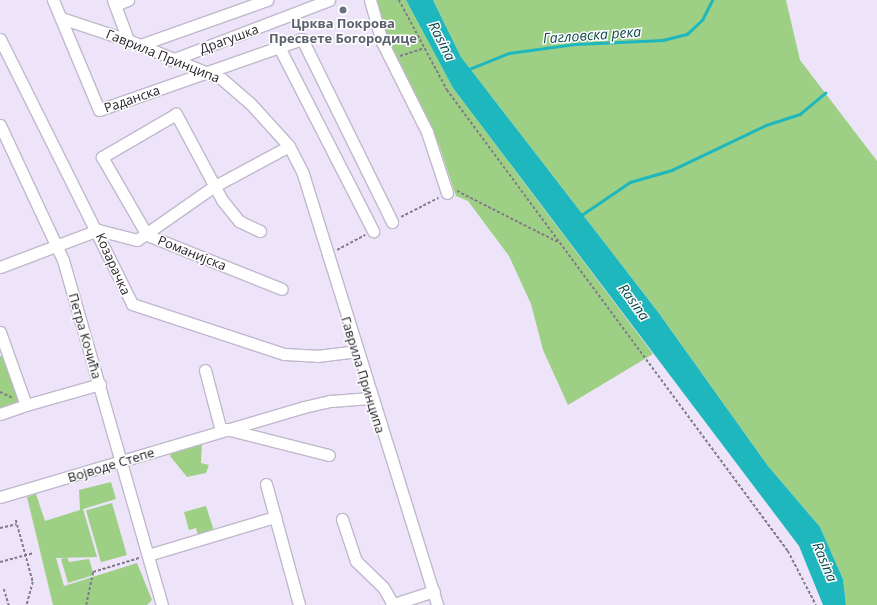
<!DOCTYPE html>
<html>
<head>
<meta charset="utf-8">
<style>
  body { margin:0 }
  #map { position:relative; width:877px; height:605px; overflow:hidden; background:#ede4f9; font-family:"Open Sans",sans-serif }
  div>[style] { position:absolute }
  .green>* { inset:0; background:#9dd085; transform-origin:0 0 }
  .water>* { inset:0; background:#1fb7be }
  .stream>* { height:2.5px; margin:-1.25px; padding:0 1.25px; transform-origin:1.25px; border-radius:1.25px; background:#1fb7be }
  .path>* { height:1.5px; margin-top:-0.75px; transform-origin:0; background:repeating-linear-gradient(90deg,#827c8a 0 3px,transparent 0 5px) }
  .roads { filter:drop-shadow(1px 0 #c0b8cc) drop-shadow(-1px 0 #c0b8cc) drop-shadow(0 1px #c0b8cc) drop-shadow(0 -1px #c0b8cc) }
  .minor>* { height:11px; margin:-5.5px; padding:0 5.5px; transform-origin:5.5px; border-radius:5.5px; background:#fff }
  .dots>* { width:11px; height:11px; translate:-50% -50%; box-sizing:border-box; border:2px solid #fff; border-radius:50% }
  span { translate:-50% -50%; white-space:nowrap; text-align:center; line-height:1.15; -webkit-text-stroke:3px #fff; paint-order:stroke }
  .worship-label { font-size:13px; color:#5b616d; font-weight:700 }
  .street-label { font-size:13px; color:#26232b }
  .water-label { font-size:14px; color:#0b494c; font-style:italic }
</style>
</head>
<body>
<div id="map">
  <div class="green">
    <div style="clip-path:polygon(375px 0,406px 0,453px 88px,653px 354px,568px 405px,543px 350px,531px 304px,509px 256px,468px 201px,456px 196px,439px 145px,388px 41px)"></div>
    <div style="clip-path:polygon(433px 0,786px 0,800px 60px,877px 161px,877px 605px,846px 605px,843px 579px,820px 527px,768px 466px,658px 312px,461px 57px)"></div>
    <div style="clip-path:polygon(0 356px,4px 357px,20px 397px,18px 403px,0 410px)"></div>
    <div style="clip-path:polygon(202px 441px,201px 463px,209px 465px,206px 473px,187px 477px,170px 456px,175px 448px)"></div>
    <div style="clip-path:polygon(111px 482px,116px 499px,83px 509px,97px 557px,56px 558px,64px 586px,137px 563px,152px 600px,147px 605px,53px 605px,27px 497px,36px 494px,45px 521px,80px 510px,79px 490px)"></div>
    <div style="left:112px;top:503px;width:54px;height:27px;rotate:74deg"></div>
    <div style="clip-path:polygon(206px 506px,214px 531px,198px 535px,196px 528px,189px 530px,184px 512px)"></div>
    <div style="clip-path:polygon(67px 557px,69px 562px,89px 559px,94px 575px,68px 583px,61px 559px)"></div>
  </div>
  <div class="water">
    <div style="clip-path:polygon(406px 0,433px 0,461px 57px,658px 312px,768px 466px,820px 527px,843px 579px,846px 605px,823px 605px,799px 546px,453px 88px)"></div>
  </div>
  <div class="stream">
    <div style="left:467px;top:70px;width:45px;rotate:-22deg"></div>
    <div style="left:509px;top:53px;width:68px;rotate:-7.7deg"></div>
    <div style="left:576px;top:44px;width:87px;rotate:-2.6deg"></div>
    <div style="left:663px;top:40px;width:25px;rotate:-14deg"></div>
    <div style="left:687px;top:34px;width:21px;rotate:-43deg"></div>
    <div style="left:702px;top:20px;width:22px;rotate:-63deg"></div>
    <div style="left:580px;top:216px;width:60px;rotate:-34.2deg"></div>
    <div style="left:630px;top:182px;width:44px;rotate:-15.9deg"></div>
    <div style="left:672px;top:170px;width:104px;rotate:-25.6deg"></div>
    <div style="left:766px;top:125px;width:36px;rotate:-18deg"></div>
    <div style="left:800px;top:114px;width:33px;rotate:-40deg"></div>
  </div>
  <div class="path">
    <div style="left:399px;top:0;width:102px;rotate:61.9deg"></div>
    <div style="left:447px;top:90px;width:573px;rotate:53.51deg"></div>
    <div style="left:788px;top:551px;width:61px;rotate:62.6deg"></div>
    <div style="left:400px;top:56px;width:25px;rotate:-18deg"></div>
    <div style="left:457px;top:191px;width:113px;rotate:26.8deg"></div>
    <div style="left:401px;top:217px;width:42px;rotate:-27.2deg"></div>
    <div style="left:337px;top:250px;width:32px;rotate:-28deg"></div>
    <div style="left:0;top:392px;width:14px;rotate:25deg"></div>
    <div style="left:16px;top:520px;width:64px;rotate:74.7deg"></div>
    <div style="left:33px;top:582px;width:24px;rotate:105deg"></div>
    <div style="left:0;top:528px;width:17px;rotate:-13deg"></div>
    <div style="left:0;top:562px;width:34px;rotate:-15deg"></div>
    <div style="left:4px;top:589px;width:17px;rotate:73deg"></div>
    <div style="left:86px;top:605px;width:34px;rotate:-78deg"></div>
    <div style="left:93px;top:572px;width:48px;rotate:-16.9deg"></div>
  </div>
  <div class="roads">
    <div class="minor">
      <div style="left:53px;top:0;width:119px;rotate:67.3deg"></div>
      <div style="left:99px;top:110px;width:215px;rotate:-19.3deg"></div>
      <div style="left:302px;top:39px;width:204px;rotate:63.8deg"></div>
      <div style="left:113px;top:0;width:43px;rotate:69.4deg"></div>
      <div style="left:370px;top:0;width:44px;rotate:74.1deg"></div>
      <div style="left:382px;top:42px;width:101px;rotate:63.4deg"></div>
      <div style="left:427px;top:132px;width:64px;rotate:71.8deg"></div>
      <div style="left:115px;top:5px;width:14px;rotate:-21deg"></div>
      <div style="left:61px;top:18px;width:71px;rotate:18.2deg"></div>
      <div style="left:128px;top:40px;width:102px;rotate:22.5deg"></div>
      <div style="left:222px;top:79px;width:37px;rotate:41deg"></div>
      <div style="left:250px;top:103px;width:58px;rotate:47.8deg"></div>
      <div style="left:289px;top:146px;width:31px;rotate:63deg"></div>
      <div style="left:303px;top:174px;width:451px;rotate:72.7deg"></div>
      <div style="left:0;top:39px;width:296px;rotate:63.5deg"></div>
      <div style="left:132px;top:304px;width:160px;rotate:18.2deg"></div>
      <div style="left:284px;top:354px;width:33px;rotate:3deg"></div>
      <div style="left:317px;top:356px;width:39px;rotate:-7deg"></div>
      <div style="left:140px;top:45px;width:135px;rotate:-19.5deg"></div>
      <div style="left:279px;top:47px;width:207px;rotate:62.9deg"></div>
      <div style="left:172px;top:60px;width:168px;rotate:-20.9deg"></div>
      <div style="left:0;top:125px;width:149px;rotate:65deg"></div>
      <div style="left:63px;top:260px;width:359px;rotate:74deg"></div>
      <div style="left:260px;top:231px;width:23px;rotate:-155deg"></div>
      <div style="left:239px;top:221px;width:27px;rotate:-129deg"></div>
      <div style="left:222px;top:200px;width:98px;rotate:-118.1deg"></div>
      <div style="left:176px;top:114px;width:86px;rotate:149.8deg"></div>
      <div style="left:102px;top:157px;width:90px;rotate:60deg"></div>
      <div style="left:147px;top:235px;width:145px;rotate:21.8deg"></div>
      <div style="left:0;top:267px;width:105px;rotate:-20.7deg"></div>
      <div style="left:98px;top:230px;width:40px;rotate:14.4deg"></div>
      <div style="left:137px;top:240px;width:93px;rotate:-34.9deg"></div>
      <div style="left:213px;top:187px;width:86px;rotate:-28.3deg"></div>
      <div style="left:0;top:332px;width:77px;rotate:70.4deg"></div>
      <div style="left:26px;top:405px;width:77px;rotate:-15.8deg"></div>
      <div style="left:205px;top:370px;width:63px;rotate:75.3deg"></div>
      <div style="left:0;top:414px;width:28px;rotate:-19deg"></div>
      <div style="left:226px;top:429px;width:106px;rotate:14.2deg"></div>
      <div style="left:266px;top:484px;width:125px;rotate:74.7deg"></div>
      <div style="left:0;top:497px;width:317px;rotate:-16.5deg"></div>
      <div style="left:304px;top:407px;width:28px;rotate:-13deg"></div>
      <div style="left:331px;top:401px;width:40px;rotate:-4.3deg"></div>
      <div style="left:342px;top:519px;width:44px;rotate:71.6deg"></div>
      <div style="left:356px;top:561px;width:37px;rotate:44deg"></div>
      <div style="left:383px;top:587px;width:20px;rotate:60deg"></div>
      <div style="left:148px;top:555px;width:133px;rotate:-16.7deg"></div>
      <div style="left:391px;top:605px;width:45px;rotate:-18deg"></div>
    </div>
  </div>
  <div class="dots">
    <div style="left:343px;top:10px;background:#6b7280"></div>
  </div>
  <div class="worship-label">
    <span style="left:343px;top:31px">Црква Покрова<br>Пресвете Богородице</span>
  </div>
  <div class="street-label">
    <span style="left:229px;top:39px;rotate:-20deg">Драгушка</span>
    <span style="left:163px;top:56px;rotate:22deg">Гаврила Принципа</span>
    <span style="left:132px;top:99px;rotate:-19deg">Раданска</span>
    <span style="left:192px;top:253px;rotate:22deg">Романијска</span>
    <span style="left:113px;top:264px;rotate:66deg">Козарачка</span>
    <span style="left:85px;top:336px;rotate:74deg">Петра Кочића</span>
    <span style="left:363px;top:375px;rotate:73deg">Гаврила Принципа</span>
    <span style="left:111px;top:465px;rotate:-17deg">Војводе Степе</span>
  </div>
  <div class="water-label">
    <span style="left:592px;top:35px;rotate:-4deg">Гагловска река</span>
    <span style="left:442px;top:41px;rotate:63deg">Rasina</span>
    <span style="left:634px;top:302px;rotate:54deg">Rasina</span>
    <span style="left:825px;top:562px;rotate:67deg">Rasina</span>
  </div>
</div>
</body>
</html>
